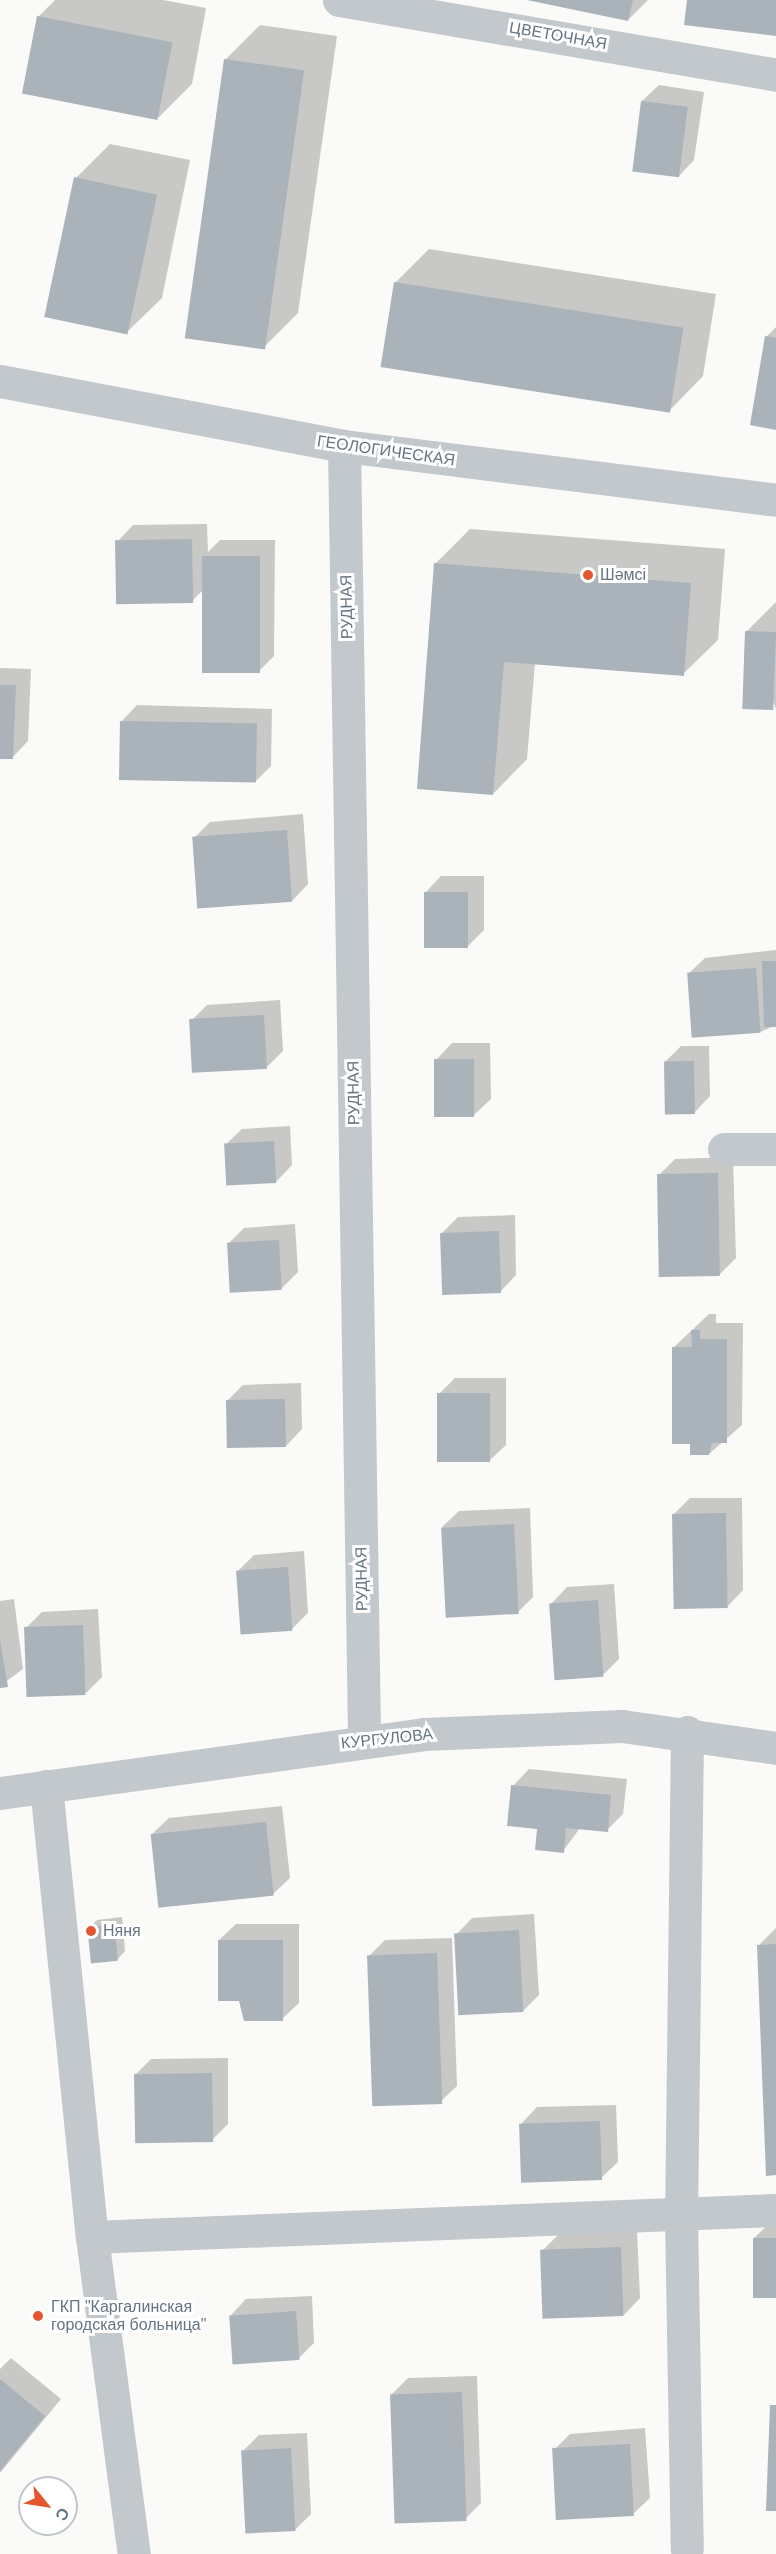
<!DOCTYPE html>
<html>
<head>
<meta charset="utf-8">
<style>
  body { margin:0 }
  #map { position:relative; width:776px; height:2554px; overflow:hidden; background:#fafaf8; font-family:Arial,sans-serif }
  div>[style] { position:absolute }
  .shadow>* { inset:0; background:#0003 }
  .building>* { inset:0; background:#aab3b9; transform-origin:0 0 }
  .minor>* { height:33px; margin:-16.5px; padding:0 16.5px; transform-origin:16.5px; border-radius:16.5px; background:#c3c8cc }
  .dots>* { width:16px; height:16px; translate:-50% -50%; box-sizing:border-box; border:3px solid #fff; border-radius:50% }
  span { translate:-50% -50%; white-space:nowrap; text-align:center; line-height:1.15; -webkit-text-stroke:6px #fff; paint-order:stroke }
  .street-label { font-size:16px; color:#657683 }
  .poi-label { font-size:16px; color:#657683 }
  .left { translate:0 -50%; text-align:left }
  .north { position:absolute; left:18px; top:2476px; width:60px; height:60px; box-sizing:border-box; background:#fff; border:2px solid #c1c8cd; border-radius:50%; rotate:120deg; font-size:16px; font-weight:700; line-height:24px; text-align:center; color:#657683 }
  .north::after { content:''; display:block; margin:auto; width:21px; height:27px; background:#e4572e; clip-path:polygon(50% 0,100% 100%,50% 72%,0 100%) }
</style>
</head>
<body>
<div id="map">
  <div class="shadow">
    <div style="clip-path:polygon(55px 0,163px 0,206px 8px,192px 84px,158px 118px,38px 17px)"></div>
    <div style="clip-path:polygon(530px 0,648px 0,628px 20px)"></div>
    <div style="clip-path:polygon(260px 25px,337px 36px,298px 313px,263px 348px,225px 60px)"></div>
    <div style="clip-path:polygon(659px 85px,704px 92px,694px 160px,678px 177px,642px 101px)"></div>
    <div style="clip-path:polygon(110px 144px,190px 160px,162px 298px,127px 332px,76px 178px)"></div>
    <div style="clip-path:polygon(429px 249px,716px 294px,703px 376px,669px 411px,395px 283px)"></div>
    <div style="clip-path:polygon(776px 327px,776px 428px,766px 337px)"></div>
    <div style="clip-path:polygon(207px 524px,208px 552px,220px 540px,275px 540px,274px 656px,257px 673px,203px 590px,192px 601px,117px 542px,133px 525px)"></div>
    <div style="clip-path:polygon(470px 529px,725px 549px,718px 640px,683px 674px,535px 663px,527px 759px,493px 794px,436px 563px)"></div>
    <div style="clip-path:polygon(776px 602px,776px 709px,746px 632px)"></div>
    <div style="clip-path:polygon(0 668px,31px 669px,28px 741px,12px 758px,0 757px)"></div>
    <div style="clip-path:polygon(137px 705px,272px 709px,271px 766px,255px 782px,121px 722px)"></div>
    <div style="clip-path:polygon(303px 814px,308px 884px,292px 901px,194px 838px,210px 822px)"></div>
    <div style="clip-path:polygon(441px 876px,484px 876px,484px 930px,468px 946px,425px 893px)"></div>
    <div style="clip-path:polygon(776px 950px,776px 1025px,760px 1032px,688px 974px,705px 958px)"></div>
    <div style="clip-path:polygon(280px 1000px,283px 1051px,267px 1067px,191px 1021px,207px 1005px)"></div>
    <div style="clip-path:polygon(452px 1043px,490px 1043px,491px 1099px,474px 1115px,436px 1060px)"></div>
    <div style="clip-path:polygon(681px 1046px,709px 1046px,710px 1096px,694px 1113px,665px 1062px)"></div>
    <div style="clip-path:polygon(290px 1126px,292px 1165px,276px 1182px,225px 1145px,242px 1129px)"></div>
    <div style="clip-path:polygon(733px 1157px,736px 1258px,719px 1275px,659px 1175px,675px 1159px)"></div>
    <div style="clip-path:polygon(515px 1215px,516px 1275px,500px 1292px,442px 1233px,458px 1217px)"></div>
    <div style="clip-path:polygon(295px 1224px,298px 1272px,282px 1288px,228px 1244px,244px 1228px)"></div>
    <div style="clip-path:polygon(709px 1314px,716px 1314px,716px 1323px,743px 1323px,742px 1425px,709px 1454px,674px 1347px)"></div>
    <div style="clip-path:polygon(455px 1378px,506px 1378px,506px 1445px,489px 1461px,439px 1394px)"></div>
    <div style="clip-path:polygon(301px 1383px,302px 1429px,286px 1446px,227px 1401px,243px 1385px)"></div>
    <div style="clip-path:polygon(690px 1498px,742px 1498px,743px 1590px,727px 1607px,674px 1514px)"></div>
    <div style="clip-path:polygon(530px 1508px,533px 1597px,517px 1613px,442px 1527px,459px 1511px)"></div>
    <div style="clip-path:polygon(304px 1551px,308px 1613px,292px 1629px,238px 1571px,254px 1555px)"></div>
    <div style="clip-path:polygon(614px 1584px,619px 1659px,603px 1675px,551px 1604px,567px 1587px)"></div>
    <div style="clip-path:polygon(14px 1599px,23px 1669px,0 1686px,0 1601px)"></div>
    <div style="clip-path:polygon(98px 1609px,102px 1677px,86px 1693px,26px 1628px,42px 1612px)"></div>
    <div style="clip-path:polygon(529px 1769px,627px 1779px,623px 1814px,607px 1830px,580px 1828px,563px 1851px,539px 1828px,513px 1786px)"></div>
    <div style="clip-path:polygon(282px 1806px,290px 1878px,273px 1894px,152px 1834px,169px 1818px)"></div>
    <div style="clip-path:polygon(534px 1914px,539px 1995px,523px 2011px,456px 1935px,472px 1918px)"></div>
    <div style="clip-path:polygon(122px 1917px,125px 1951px,117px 1960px,88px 1928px,97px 1920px)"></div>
    <div style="clip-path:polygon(236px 1924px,299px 1924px,299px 2003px,282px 2019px,219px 1940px)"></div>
    <div style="clip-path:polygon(776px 1928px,776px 2174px,758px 1946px)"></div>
    <div style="clip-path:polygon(452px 1938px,457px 2086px,440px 2102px,369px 1956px,385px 1940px)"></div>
    <div style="clip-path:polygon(228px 2058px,228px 2124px,212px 2140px,135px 2075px,151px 2059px)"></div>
    <div style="clip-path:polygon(616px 2105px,618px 2162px,601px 2178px,521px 2124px,537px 2107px)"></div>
    <div style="clip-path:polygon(771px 2222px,776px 2222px,776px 2296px,754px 2238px)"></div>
    <div style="clip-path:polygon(637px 2231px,640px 2298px,624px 2315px,542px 2251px,558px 2235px)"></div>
    <div style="clip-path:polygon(312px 2296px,314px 2343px,298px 2359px,230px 2316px,246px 2299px)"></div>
    <div style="clip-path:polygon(11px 2358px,61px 2399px,0 2473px,0 2369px)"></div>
    <div style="clip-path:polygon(477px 2376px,481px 2503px,465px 2519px,391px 2395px,408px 2378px)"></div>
    <div style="clip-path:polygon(645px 2428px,650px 2498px,633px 2514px,554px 2450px,570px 2434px)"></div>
    <div style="clip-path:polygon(307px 2433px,311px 2514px,295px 2530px,242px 2452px,259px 2435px)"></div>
  </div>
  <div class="building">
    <div style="clip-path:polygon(527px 0,633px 0,628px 21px)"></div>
    <div style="clip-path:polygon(687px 0,776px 0,776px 36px,684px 25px)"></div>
    <div style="left:37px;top:16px;width:138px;height:79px;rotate:11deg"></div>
    <div style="left:224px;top:59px;width:81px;height:282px;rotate:8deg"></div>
    <div style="left:641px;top:101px;width:47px;height:71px;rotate:7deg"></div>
    <div style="left:74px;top:177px;width:85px;height:143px;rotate:12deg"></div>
    <div style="left:394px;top:282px;width:293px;height:86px;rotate:9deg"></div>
    <div style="clip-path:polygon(765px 336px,776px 338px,776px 430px,750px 425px)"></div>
    <div style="left:192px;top:539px;width:64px;height:77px;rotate:89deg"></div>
    <div style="left:202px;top:556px;width:58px;height:117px"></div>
    <div style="clip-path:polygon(434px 563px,691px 583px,684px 676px,504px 662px,493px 795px,417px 789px)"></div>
    <div style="left:745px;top:631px;width:31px;height:78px;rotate:2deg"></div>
    <div style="clip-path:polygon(0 685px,16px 685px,13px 759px,0 759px)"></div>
    <div style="left:120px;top:721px;width:137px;height:59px;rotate:1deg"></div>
    <div style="left:287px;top:830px;width:72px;height:95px;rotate:86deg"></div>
    <div style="left:424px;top:892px;width:44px;height:56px"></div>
    <div style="clip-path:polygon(762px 961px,776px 961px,776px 1027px,764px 1027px)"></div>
    <div style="left:756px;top:968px;width:65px;height:69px;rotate:86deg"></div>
    <div style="left:264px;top:1015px;width:54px;height:75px;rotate:87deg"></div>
    <div style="left:434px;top:1059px;width:40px;height:58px"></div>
    <div style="left:694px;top:1061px;width:53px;height:30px;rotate:89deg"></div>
    <div style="left:274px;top:1141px;width:42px;height:50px;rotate:87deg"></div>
    <div style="left:718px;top:1173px;width:103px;height:61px;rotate:89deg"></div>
    <div style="left:499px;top:1231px;width:62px;height:59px;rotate:88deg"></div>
    <div style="left:279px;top:1240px;width:50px;height:52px;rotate:87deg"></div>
    <div style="clip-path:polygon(691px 1330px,700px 1330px,700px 1339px,727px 1339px,727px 1443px,712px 1443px,709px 1455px,690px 1455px,690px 1444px,672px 1444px,672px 1347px,692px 1347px)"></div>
    <div style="left:490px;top:1393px;width:69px;height:53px;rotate:90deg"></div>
    <div style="left:285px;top:1399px;width:48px;height:59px;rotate:89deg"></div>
    <div style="left:726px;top:1513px;width:95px;height:54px;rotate:89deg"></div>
    <div style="left:514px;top:1524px;width:90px;height:73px;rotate:87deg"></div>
    <div style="left:288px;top:1567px;width:64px;height:52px;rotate:86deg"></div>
    <div style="left:598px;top:1600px;width:77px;height:49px;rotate:86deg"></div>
    <div style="left:83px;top:1625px;width:70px;height:59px;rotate:88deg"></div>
    <div style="clip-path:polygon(0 1640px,8px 1687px,0 1688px)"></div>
    <div style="clip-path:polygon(511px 1785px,611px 1795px,608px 1832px,566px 1828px,564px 1853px,535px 1850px,537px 1829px,507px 1826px)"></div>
    <div style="left:266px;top:1822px;width:74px;height:116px;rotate:84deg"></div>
    <div style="left:114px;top:1924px;width:37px;height:27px;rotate:84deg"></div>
    <div style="left:519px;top:1930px;width:82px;height:65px;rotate:87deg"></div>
    <div style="clip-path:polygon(218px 1940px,283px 1940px,283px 2021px,244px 2021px,239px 2001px,218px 2001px)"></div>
    <div style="clip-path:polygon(776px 1944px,776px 2175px,766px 2176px,757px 1945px)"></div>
    <div style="left:437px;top:1953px;width:151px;height:70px;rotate:88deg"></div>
    <div style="left:212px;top:2073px;width:69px;height:78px;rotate:89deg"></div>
    <div style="left:600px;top:2121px;width:59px;height:81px;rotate:88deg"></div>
    <div style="left:753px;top:2238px;width:23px;height:60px"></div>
    <div style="left:621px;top:2247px;width:69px;height:81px;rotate:88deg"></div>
    <div style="left:296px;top:2311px;width:49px;height:67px;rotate:86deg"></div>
    <div style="clip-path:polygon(0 2379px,45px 2416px,0 2471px)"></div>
    <div style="left:462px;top:2392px;width:129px;height:72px;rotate:88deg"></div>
    <div style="clip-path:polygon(770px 2405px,776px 2405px,776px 2511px,766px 2511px)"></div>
    <div style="left:630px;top:2444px;width:72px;height:78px;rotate:87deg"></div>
    <div style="left:291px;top:2448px;width:83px;height:50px;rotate:87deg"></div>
  </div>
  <div class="minor">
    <div style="left:339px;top:0;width:443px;rotate:9.7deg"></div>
    <div style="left:0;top:381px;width:350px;rotate:10.7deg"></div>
    <div style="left:344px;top:446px;width:435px;rotate:7.1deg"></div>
    <div style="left:344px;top:446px;width:1294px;rotate:89.11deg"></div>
    <div style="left:724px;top:1149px;width:52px"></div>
    <div style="left:687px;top:1732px;width:485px;rotate:90.7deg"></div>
    <div style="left:681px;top:2217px;width:332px;rotate:89deg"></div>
    <div style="left:46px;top:1786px;width:453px;rotate:84.2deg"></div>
    <div style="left:92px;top:2237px;width:320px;rotate:82.5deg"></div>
    <div style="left:0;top:1793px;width:428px;rotate:-7.9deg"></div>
    <div style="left:424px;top:1734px;width:198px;rotate:-2.3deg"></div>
    <div style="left:622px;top:1726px;width:156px;rotate:8.1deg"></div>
    <div style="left:92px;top:2237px;width:685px;rotate:-2.26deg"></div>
  </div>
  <div class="dots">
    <div style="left:588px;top:575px;background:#e4572e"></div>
    <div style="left:91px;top:1931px;background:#e4572e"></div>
    <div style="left:38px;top:2316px;background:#e4572e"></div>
  </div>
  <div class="street-label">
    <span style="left:558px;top:36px;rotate:10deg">ЦВЕТОЧНАЯ</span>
    <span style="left:386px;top:451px;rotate:8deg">ГЕОЛОГИЧЕСКАЯ</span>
    <span style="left:347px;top:607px;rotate:-91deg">РУДНАЯ</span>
    <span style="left:354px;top:1093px;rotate:-91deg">РУДНАЯ</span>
    <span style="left:362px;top:1579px;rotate:-91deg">РУДНАЯ</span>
    <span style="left:387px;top:1739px;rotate:-6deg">КУРГУЛОВА</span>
  </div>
  <div class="poi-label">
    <span class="left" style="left:600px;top:575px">Шәмсі</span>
    <span class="left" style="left:103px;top:1931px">Няня</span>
    <span class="left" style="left:51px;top:2316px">ГКП "Каргалинская<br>городская больница"</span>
  </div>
  <div class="north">С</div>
</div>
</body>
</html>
